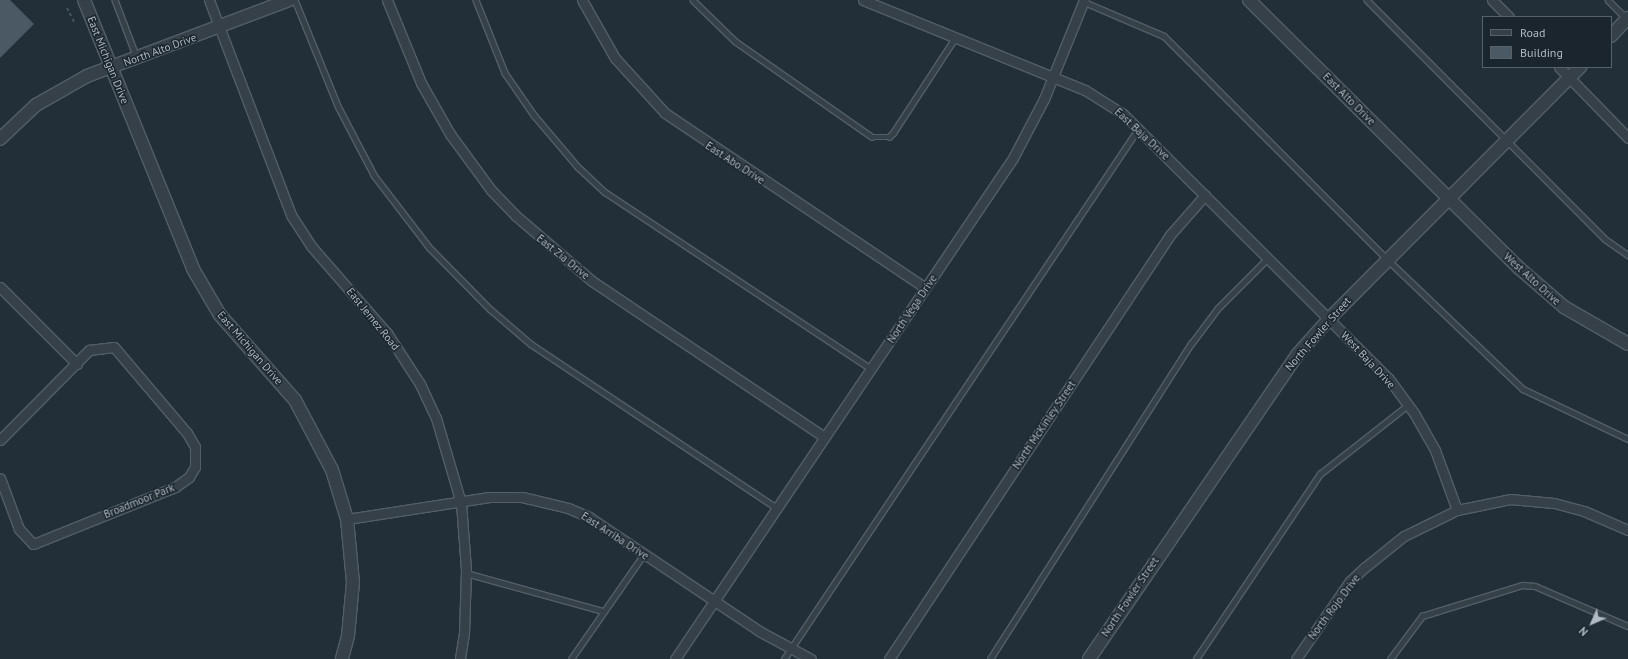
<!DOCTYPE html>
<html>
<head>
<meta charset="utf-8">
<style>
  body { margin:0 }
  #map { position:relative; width:1628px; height:659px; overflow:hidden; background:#222e38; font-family:"PT Sans",sans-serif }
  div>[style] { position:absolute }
  .building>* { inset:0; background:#4a5964 }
  .path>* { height:2px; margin-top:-1px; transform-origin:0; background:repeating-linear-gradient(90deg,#445757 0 3px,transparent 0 6px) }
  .roads { filter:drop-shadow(1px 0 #535e66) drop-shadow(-1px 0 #535e66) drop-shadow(0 1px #535e66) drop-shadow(0 -1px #535e66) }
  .service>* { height:4.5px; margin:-2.25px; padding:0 2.25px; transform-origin:2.25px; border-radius:2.25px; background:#364048 }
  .minor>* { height:9px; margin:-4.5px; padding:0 4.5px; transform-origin:4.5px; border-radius:4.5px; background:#364048 }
  .tertiary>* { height:12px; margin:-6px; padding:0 6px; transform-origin:6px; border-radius:6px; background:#364048 }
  span { translate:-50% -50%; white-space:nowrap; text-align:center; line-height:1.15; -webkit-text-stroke:3px #1b252d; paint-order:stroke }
  .street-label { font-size:11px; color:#b0bbc5 }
  .legend { position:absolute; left:1482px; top:16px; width:130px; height:52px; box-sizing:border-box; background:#1b252d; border:1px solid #57616a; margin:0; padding:5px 7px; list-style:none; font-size:12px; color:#b0bbc5 }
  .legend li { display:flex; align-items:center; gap:8px; height:20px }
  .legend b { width:20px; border:1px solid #57616a }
  .north { position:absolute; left:1572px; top:603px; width:40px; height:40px; -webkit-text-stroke:3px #1b252d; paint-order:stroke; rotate:225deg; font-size:11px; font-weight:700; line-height:16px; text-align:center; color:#b0bbc5 }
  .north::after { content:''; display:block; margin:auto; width:14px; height:18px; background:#b0bbc5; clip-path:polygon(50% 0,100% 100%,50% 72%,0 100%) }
</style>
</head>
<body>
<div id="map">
  <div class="building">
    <div style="clip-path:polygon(0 0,10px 0,34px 24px,0 58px)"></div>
  </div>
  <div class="path">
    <div style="left:67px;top:8px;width:16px;rotate:63deg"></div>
  </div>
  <div class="roads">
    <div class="service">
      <div style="left:115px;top:0;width:62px;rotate:69.2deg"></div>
      <div style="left:295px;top:0;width:114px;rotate:67.9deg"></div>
      <div style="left:338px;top:106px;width:78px;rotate:62.4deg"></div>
      <div style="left:374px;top:175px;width:91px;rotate:52.6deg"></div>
      <div style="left:429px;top:247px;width:87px;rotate:45.5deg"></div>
      <div style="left:490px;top:309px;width:54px;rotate:40.5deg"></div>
      <div style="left:531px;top:344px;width:293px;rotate:33.7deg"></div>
      <div style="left:476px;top:0;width:79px;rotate:68.3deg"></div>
      <div style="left:505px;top:73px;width:51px;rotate:55.4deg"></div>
      <div style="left:534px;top:115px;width:68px;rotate:49.8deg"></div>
      <div style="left:578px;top:167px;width:37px;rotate:43deg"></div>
      <div style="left:605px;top:192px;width:320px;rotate:33.6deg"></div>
      <div style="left:693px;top:0;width:59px;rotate:44.3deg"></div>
      <div style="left:735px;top:41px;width:167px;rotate:35deg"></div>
      <div style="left:872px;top:137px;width:17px"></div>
      <div style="left:889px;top:137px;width:6px;rotate:-45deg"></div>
      <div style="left:893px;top:133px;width:113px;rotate:-56.9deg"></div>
      <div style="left:1367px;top:0;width:337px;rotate:45.1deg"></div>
      <div style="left:1605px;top:239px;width:28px;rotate:35deg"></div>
      <div style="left:1608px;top:0;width:27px;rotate:45deg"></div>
      <div style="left:1082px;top:1px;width:89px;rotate:23.1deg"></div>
      <div style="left:1164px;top:36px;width:317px;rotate:45deg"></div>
      <div style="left:1388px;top:260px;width:187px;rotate:43.7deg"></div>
      <div style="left:1523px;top:389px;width:116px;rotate:25.5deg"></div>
      <div style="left:466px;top:573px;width:142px;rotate:15.5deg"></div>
      <div style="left:571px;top:659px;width:128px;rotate:-55.2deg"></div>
      <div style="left:784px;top:659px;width:637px;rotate:-56.26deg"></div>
      <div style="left:990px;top:659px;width:374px;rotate:-57.5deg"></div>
      <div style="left:1191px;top:344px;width:45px;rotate:-53.1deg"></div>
      <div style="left:1218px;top:308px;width:71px;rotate:-45deg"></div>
      <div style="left:1196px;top:659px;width:223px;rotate:-56.2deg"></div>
      <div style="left:1320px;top:474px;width:112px;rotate:-38.1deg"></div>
      <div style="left:1390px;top:659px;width:54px;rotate:-53.3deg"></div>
      <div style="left:1422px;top:616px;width:105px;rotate:-17.2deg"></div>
      <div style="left:1522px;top:585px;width:13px;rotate:4deg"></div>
      <div style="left:1535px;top:586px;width:101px;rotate:23.3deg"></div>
    </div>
    <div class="minor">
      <div style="left:209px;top:0;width:230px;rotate:69.1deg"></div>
      <div style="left:291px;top:215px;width:37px;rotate:57deg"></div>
      <div style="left:311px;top:246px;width:116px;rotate:48.9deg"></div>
      <div style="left:387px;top:333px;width:61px;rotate:57.1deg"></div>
      <div style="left:420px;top:384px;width:38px;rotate:65deg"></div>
      <div style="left:436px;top:418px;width:89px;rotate:73.6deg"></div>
      <div style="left:461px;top:503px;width:67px;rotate:85.7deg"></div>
      <div style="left:466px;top:570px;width:63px;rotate:91.8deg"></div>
      <div style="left:464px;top:633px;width:26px;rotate:99deg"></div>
      <div style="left:387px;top:0;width:90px;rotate:67.7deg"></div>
      <div style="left:421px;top:83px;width:59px;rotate:60.4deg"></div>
      <div style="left:450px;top:134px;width:69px;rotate:53.8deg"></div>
      <div style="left:491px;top:190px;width:35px;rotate:46deg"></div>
      <div style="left:515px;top:215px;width:101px;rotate:40.6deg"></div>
      <div style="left:592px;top:281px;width:278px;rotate:33.9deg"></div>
      <div style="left:582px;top:0;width:67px;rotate:60.4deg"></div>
      <div style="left:615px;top:58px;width:74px;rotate:47.7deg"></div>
      <div style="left:665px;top:113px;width:313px;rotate:33.9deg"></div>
      <div style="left:863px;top:0;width:240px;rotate:22.1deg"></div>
      <div style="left:1085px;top:90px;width:45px;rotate:32.3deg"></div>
      <div style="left:1123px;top:114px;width:375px;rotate:44.9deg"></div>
      <div style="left:1389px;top:379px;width:42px;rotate:53.7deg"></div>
      <div style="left:1414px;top:413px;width:43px;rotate:60.4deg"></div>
      <div style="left:1435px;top:450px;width:64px;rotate:69.9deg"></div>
      <div style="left:1492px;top:0;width:24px;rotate:45deg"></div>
      <div style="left:1559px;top:67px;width:99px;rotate:45.8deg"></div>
      <div style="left:0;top:287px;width:109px;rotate:45deg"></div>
      <div style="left:0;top:440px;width:127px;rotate:-45.3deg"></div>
      <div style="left:89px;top:350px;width:25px;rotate:-7deg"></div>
      <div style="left:114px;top:347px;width:113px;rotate:49.7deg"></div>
      <div style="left:187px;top:433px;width:16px;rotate:60deg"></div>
      <div style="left:195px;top:447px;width:20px;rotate:90deg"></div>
      <div style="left:195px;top:467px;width:12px;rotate:121deg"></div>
      <div style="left:189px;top:477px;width:17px;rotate:144deg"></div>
      <div style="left:175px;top:487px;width:153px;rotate:158.1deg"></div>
      <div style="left:33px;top:544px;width:21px;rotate:-133deg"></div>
      <div style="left:19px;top:529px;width:54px;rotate:-110.4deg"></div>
      <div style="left:347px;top:519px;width:144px;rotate:-8.8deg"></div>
      <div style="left:489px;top:497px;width:33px"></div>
      <div style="left:522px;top:497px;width:47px;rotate:13.4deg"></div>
      <div style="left:568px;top:508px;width:23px;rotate:23deg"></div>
      <div style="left:589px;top:517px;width:205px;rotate:33.8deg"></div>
      <div style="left:759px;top:631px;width:59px;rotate:28.3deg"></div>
      <div style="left:675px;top:659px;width:604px;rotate:-55.99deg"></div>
      <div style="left:1013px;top:158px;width:67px;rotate:-62.3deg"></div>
      <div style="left:1044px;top:99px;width:107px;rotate:-68deg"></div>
      <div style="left:889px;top:659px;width:509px;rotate:-56.47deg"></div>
      <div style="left:1170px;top:235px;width:53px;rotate:-48.8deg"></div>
      <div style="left:1296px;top:659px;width:95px;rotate:-55.3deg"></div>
      <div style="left:1350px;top:581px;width:19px;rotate:-43deg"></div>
      <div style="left:1364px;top:568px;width:51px;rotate:-38.7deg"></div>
      <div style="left:1404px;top:536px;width:59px;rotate:-26.1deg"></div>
      <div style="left:1457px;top:510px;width:54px;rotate:-11.7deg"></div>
      <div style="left:1510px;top:499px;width:44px;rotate:5.2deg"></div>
      <div style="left:1554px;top:503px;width:31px;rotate:15deg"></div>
      <div style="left:1584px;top:511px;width:48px;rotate:23.4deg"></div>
    </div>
    <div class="tertiary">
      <div style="left:84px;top:0;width:290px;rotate:67.9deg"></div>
      <div style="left:193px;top:269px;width:53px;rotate:59.6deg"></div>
      <div style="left:220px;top:315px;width:113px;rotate:48.6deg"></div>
      <div style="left:295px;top:400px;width:79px;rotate:62.1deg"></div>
      <div style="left:332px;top:470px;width:51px;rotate:73deg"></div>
      <div style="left:347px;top:519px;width:63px;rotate:84.6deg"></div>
      <div style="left:353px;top:582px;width:54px;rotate:95.3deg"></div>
      <div style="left:348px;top:636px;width:24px;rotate:105deg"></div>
      <div style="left:1249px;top:0;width:380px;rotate:44.8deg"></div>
      <div style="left:1519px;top:268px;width:60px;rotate:40.9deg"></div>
      <div style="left:1564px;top:307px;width:74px;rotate:30deg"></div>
      <div style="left:1611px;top:36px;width:25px;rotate:-47deg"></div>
      <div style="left:0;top:139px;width:50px;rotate:-43.4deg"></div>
      <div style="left:36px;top:105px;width:59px;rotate:-29.6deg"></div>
      <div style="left:87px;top:76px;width:216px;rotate:-20.6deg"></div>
      <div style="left:1089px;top:659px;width:368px;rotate:-55.6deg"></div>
      <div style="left:1297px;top:355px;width:48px;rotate:-48.4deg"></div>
      <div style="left:1329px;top:319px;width:356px;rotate:-45.1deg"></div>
    </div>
  </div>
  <div class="street-label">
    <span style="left:160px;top:50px;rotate:-20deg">North Alto Drive</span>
    <span style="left:108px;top:60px;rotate:68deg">East Michigan Drive</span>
    <span style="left:1349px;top:99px;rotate:45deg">East Alto Drive</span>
    <span style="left:1142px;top:134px;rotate:43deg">East Baja Drive</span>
    <span style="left:735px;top:163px;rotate:33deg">East Abo Drive</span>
    <span style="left:563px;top:257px;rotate:39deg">East Zia Drive</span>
    <span style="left:1532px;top:279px;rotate:42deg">West Alto Drive</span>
    <span style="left:912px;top:309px;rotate:-56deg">North Vega Drive</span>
    <span style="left:373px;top:319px;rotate:51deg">East Jemez Road</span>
    <span style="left:1318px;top:334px;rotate:-49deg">North Fowler Street</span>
    <span style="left:250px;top:348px;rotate:49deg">East Michigan Drive</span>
    <span style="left:1368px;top:360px;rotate:47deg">West Baja Drive</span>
    <span style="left:1044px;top:425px;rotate:-56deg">North McKinley Street</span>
    <span style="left:139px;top:501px;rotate:-22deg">Broadmoor Park</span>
    <span style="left:615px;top:536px;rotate:33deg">East Arriba Drive</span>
    <span style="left:1130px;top:597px;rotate:-56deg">North Fowler Street</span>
    <span style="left:1334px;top:607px;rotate:-53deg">North Rojo Drive</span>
  </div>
  <ul class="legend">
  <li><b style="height:5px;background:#364048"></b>Road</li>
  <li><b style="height:11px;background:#4a5964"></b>Building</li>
  </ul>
  <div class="north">N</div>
</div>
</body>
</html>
